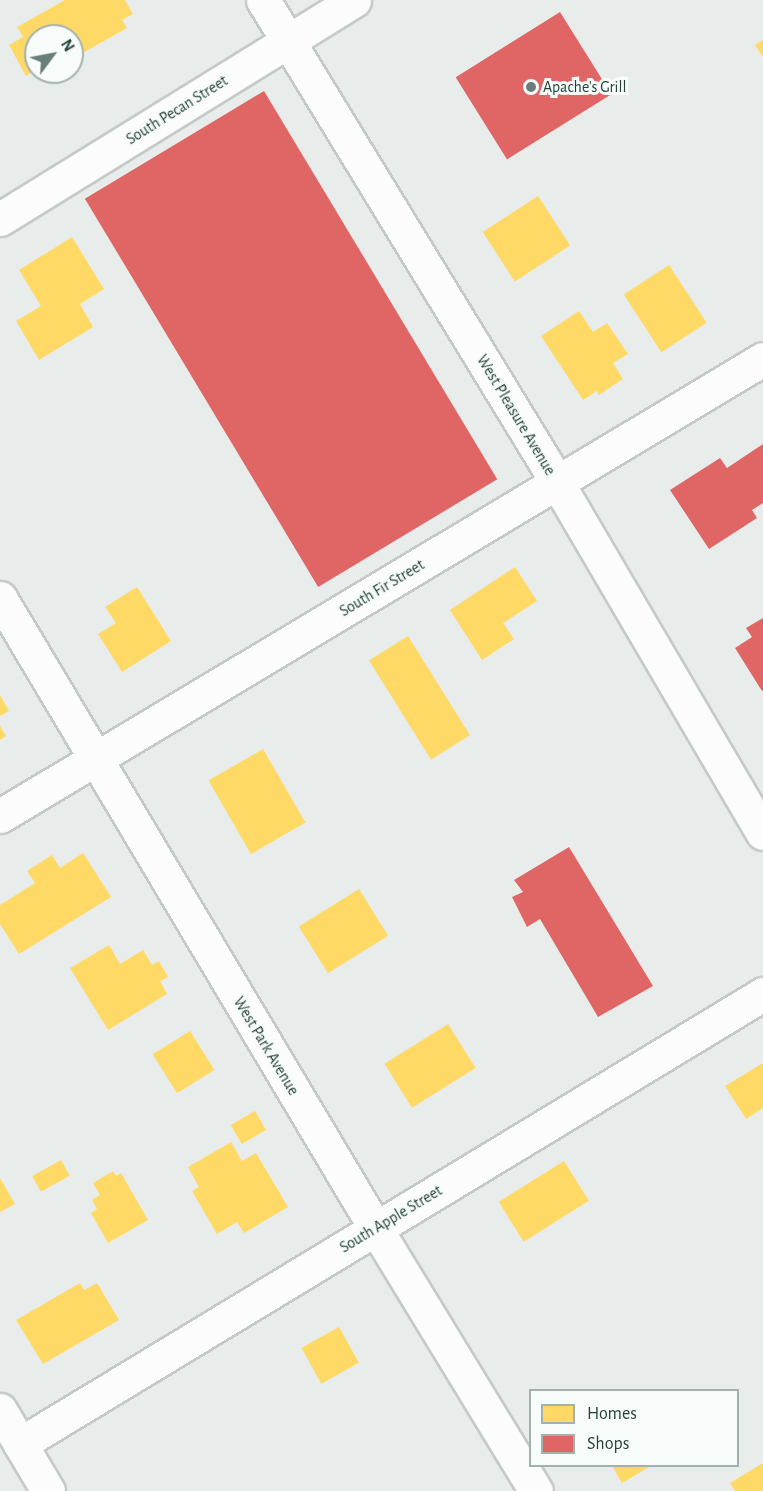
<!DOCTYPE html>
<html>
<head>
<meta charset="utf-8">
<style>
  body { margin:0 }
  #map { position:relative; width:763px; height:1491px; overflow:hidden; background:#e8edeb; font-family:"Alegreya Sans",sans-serif }
  div>[style] { position:absolute }
  .homes>* { inset:0; background:#ffd966; transform-origin:0 0 }
  .shops>* { inset:0; background:#e06666; transform-origin:0 0 }
  .roads { filter:drop-shadow(2px 0 #c5cac8) drop-shadow(-2px 0 #c5cac8) drop-shadow(0 2px #c5cac8) drop-shadow(0 -2px #c5cac8) }
  .street>* { height:33px; margin:-16.5px; padding:0 16.5px; transform-origin:16.5px; border-radius:16.5px; background:#fcfcfc }
  .secondary>* { height:33px; margin:-16.5px; padding:0 16.5px; transform-origin:16.5px; border-radius:16.5px; background:#fcfcfc }
  .dots>* { width:16px; height:16px; translate:-50% -50%; box-sizing:border-box; border:3px solid #f7fbf9; border-radius:50% }
  span { translate:-50% -50%; white-space:nowrap; text-align:center; line-height:1.15; -webkit-text-stroke:6px #f7fbf9; paint-order:stroke }
  .poi-label { font-size:16px; color:#24423a }
  .left { translate:0 -50%; text-align:left }
  .street-label { font-size:16px; color:#24423a }
  .legend { position:absolute; left:529px; top:1389px; width:210px; height:78px; box-sizing:border-box; background:#f7fbf9; border:2px solid #a3b1ad; margin:0; padding:8px 10px; list-style:none; font-size:18px; color:#24423a }
  .legend li { display:flex; align-items:center; gap:12px; height:30px }
  .legend b { width:30px; border:2px solid #a3b1ad }
  .north { position:absolute; left:24px; top:24px; width:60px; height:60px; box-sizing:border-box; background:#f7fbf9; border:2px solid #a3b1ad; border-radius:50%; rotate:58deg; font-size:16px; font-weight:700; line-height:24px; text-align:center; color:#24423a }
  .north::after { content:''; display:block; margin:auto; width:21px; height:27px; background:#697e78; clip-path:polygon(50% 0,100% 100%,50% 72%,0 100%) }
</style>
</head>
<body>
<div id="map">
  <div class="homes">
    <div style="clip-path:polygon(65px 0,125px 0,133px 14px,122px 20px,127px 28px,72px 59px,72px 36px,36px 36px,36px 70px,26px 76px,9px 45px,23px 37px,17px 27px)"></div>
    <div style="clip-path:polygon(763px 40px,763px 57px,755px 45px)"></div>
    <div style="left:538px;top:196px;width:59px;height:66px;rotate:57deg"></div>
    <div style="clip-path:polygon(72px 237px,104px 289px,80px 304px,93px 327px,39px 360px,16px 321px,41px 306px,19px 270px)"></div>
    <div style="left:669px;top:265px;width:69px;height:54px;rotate:57deg"></div>
    <div style="clip-path:polygon(579px 311px,593px 332px,607px 323px,628px 354px,613px 363px,623px 379px,599px 395px,597px 391px,583px 400px,541px 336px)"></div>
    <div style="clip-path:polygon(515px 567px,537px 601px,503px 623px,514px 639px,482px 660px,450px 610px)"></div>
    <div style="clip-path:polygon(137px 587px,171px 641px,122px 672px,98px 634px,116px 623px,105px 607px)"></div>
    <div style="left:408px;top:636px;width:117px;height:46px;rotate:58deg"></div>
    <div style="clip-path:polygon(0 695px,9px 711px,0 716px)"></div>
    <div style="clip-path:polygon(0 726px,6px 736px,0 740px)"></div>
    <div style="left:263px;top:749px;width:85px;height:63px;rotate:60deg"></div>
    <div style="clip-path:polygon(83px 853px,111px 897px,19px 954px,0 924px,0 905px,35px 883px,27px 871px,52px 855px,60px 868px)"></div>
    <div style="left:359px;top:889px;width:55px;height:71px;rotate:58deg"></div>
    <div style="clip-path:polygon(109px 945px,120px 964px,143px 950px,152px 965px,159px 961px,168px 977px,160px 981px,167px 994px,108px 1030px,70px 968px)"></div>
    <div style="left:448px;top:1024px;width:52px;height:75px;rotate:58deg"></div>
    <div style="left:190px;top:1031px;width:46px;height:44px;rotate:58deg"></div>
    <div style="clip-path:polygon(763px 1063px,763px 1108px,746px 1119px,725px 1086px)"></div>
    <div style="left:255px;top:1111px;width:22px;height:28px;rotate:60deg"></div>
    <div style="clip-path:polygon(231px 1142px,242px 1161px,256px 1153px,288px 1207px,244px 1233px,237px 1222px,217px 1234px,192px 1191px,199px 1187px,188px 1167px)"></div>
    <div style="left:61px;top:1160px;width:18px;height:33px;rotate:61deg"></div>
    <div style="left:564px;top:1161px;width:47px;height:77px;rotate:58deg"></div>
    <div style="clip-path:polygon(113px 1171px,116px 1176px,121px 1173px,148px 1220px,108px 1243px,91px 1213px,97px 1209px,92px 1200px,100px 1195px,93px 1183px)"></div>
    <div style="clip-path:polygon(0 1178px,15px 1204px,0 1212px)"></div>
    <div style="clip-path:polygon(80px 1283px,84px 1290px,97px 1283px,119px 1320px,43px 1364px,16px 1320px)"></div>
    <div style="left:339px;top:1327px;width:41px;height:43px;rotate:61deg"></div>
    <div style="clip-path:polygon(763px 1463px,763px 1491px,735px 1491px,730px 1483px)"></div>
    <div style="clip-path:polygon(612px 1466px,651px 1466px,622px 1483px)"></div>
  </div>
  <div class="shops">
    <div style="left:560px;top:12px;width:97px;height:123px;rotate:58deg"></div>
    <div style="left:264px;top:91px;width:453px;height:209px;rotate:59deg"></div>
    <div style="clip-path:polygon(763px 444px,763px 503px,752px 510px,757px 518px,709px 549px,670px 490px,720px 458px,727px 468px)"></div>
    <div style="clip-path:polygon(763px 618px,763px 690px,762px 691px,735px 648px,752px 637px,746px 628px)"></div>
    <div style="clip-path:polygon(569px 847px,653px 986px,598px 1017px,540px 919px,527px 927px,512px 897px,523px 892px,514px 880px)"></div>
  </div>
  <div class="roads">
    <div class="street">
      <div style="left:0;top:219px;width:416px;rotate:-31.7deg"></div>
      <div style="left:0;top:598px;width:735px;rotate:59.21deg"></div>
      <div style="left:376px;top:1229px;width:307px;rotate:58.6deg"></div>
      <div style="left:0;top:816px;width:889px;rotate:-30.92deg"></div>
      <div style="left:0;top:1410px;width:94px;rotate:59.3deg"></div>
      <div style="left:20px;top:1444px;width:869px;rotate:-31.2deg"></div>
    </div>
    <div class="secondary">
      <div style="left:263px;top:0;width:541px;rotate:58.6deg"></div>
      <div style="left:545px;top:462px;width:430px;rotate:59.6deg"></div>
    </div>
  </div>
  <div class="dots">
    <div style="left:531px;top:87px;background:#697e78"></div>
  </div>
  <div class="poi-label">
    <span class="left" style="left:543px;top:87px">Apache's Grill</span>
  </div>
  <div class="street-label">
    <span style="left:177px;top:110px;rotate:-32deg">South Pecan Street</span>
    <span style="left:516px;top:415px;rotate:59deg">West Pleasure Avenue</span>
    <span style="left:382px;top:588px;rotate:-31deg">South Fir Street</span>
    <span style="left:266px;top:1046px;rotate:59deg">West Park Avenue</span>
    <span style="left:391px;top:1219px;rotate:-31deg">South Apple Street</span>
  </div>
  <ul class="legend">
  <li><b style="height:16px;background:#ffd966"></b>Homes</li>
  <li><b style="height:16px;background:#e06666"></b>Shops</li>
  </ul>
  <div class="north">N</div>
</div>
</body>
</html>
